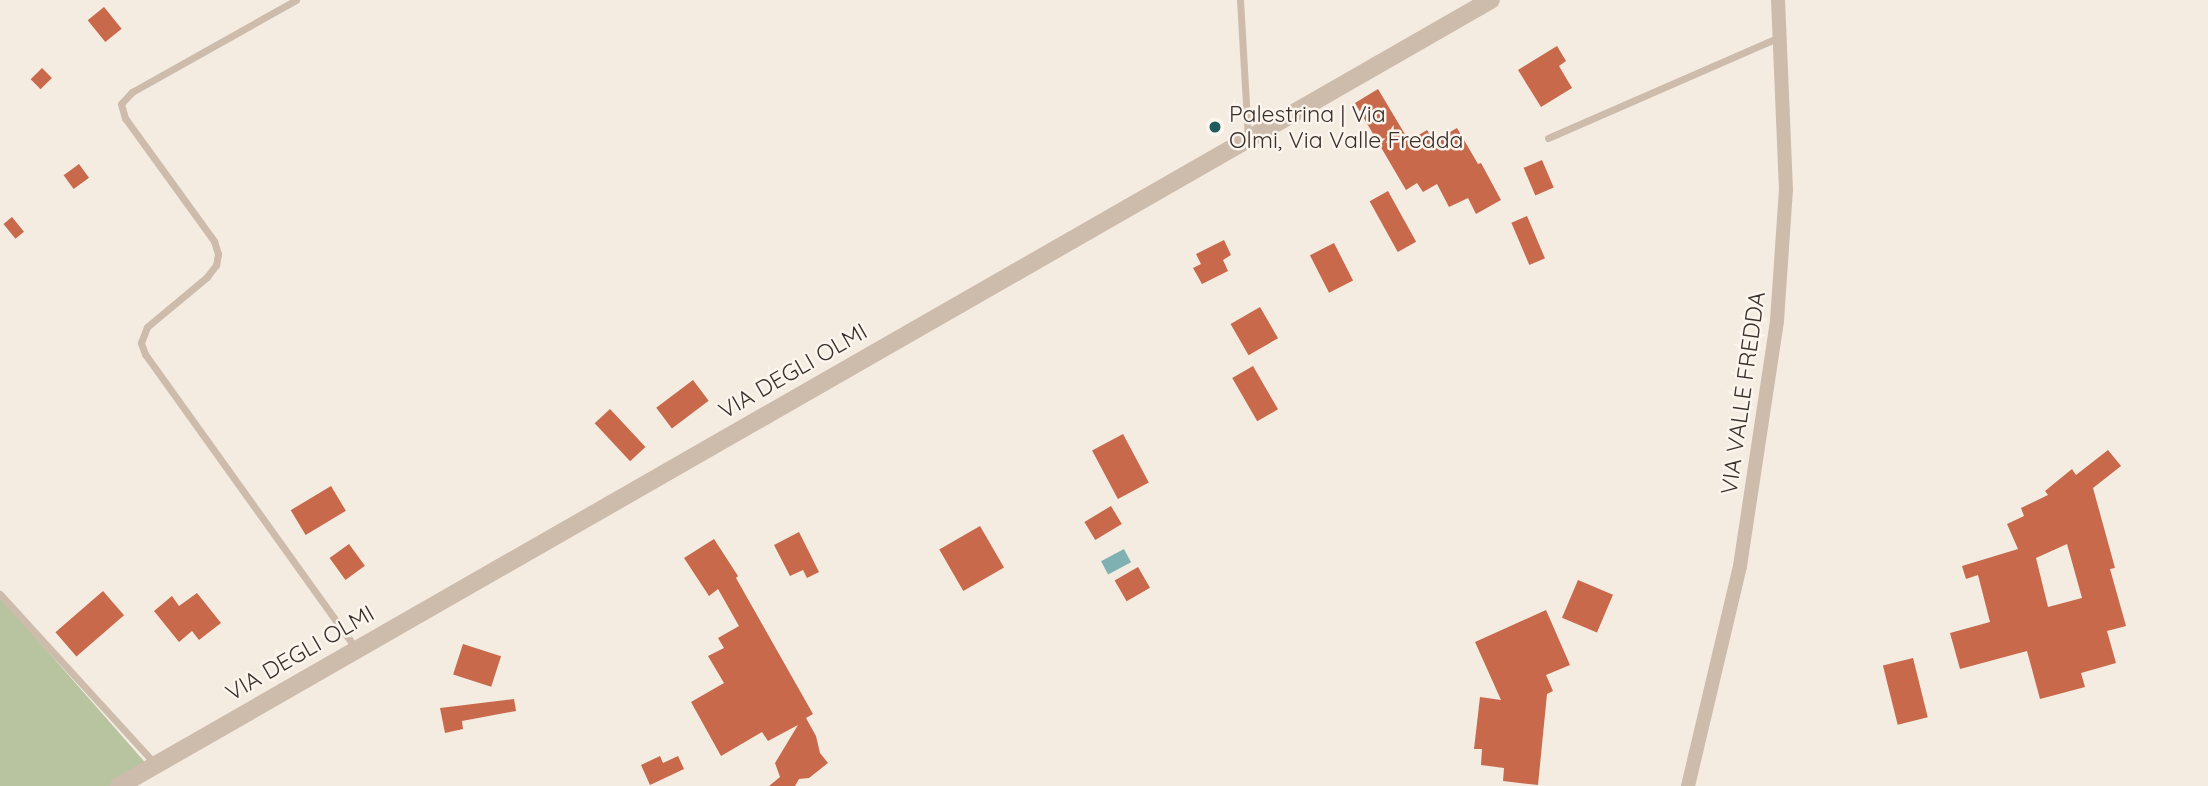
<!DOCTYPE html>
<html>
<head>
<meta charset="utf-8">
<style>
  body { margin:0 }
  #map { position:relative; width:2208px; height:786px; overflow:hidden; background:#f4ebe1; font-family:Quicksand,sans-serif }
  div>[style] { position:absolute }
  .green>* { inset:0; background:#b8c4a0 }
  .water>* { inset:0; background:#7fb0b2; transform-origin:0 0 }
  .building>* { inset:0; background:#c8694b; transform-origin:0 0 }
  .service>* { height:7px; margin:-3.5px; padding:0 3.5px; transform-origin:3.5px; border-radius:3.5px; background:#cdbbac }
  .minor>* { height:14px; margin:-7px; padding:0 7px; transform-origin:7px; border-radius:7px; background:#cdbbac }
  .tertiary>* { height:18px; margin:-9px; padding:0 9px; transform-origin:9px; border-radius:9px; background:#cdbbac }
  .dots>* { width:19px; height:19px; translate:-50% -50%; box-sizing:border-box; border:4px solid #fbf5ee; border-radius:50% }
  span { translate:-50% -50%; white-space:nowrap; text-align:center; line-height:1.15; -webkit-text-stroke:5px #fbf5ee; paint-order:stroke }
  .poi-label { font-size:23px; color:#3b302b }
  .left { translate:0 -50%; text-align:left }
  .street-label { font-size:23px; color:#3b302b }
</style>
</head>
<body>
<div id="map">
  <div class="green">
    <div style="clip-path:polygon(0 597px,150px 768px,119px 786px,0 786px)"></div>
  </div>
  <div class="water">
    <div style="left:1124px;top:549px;width:15px;height:26px;rotate:62deg"></div>
  </div>
  <div class="building">
    <div style="left:104px;top:7px;width:28px;height:21px;rotate:51deg"></div>
    <div style="clip-path:polygon(1557px 46px,1566px 61px,1559px 66px,1572px 88px,1541px 107px,1518px 70px)"></div>
    <div style="left:42px;top:68px;width:14px;height:16px;rotate:45deg"></div>
    <div style="clip-path:polygon(1378px 89px,1409px 141px,1427px 130px,1434px 141px,1457px 128px,1478px 164px,1481px 163px,1501px 200px,1476px 214px,1468px 198px,1449px 207px,1437px 184px,1423px 192px,1417px 183px,1406px 190px,1355px 103px)"></div>
    <div style="left:1542px;top:160px;width:30px;height:20px;rotate:67deg"></div>
    <div style="left:79px;top:164px;width:17px;height:19px;rotate:54deg"></div>
    <div style="left:1388px;top:191px;width:58px;height:21px;rotate:61deg"></div>
    <div style="left:1527px;top:216px;width:46px;height:17px;rotate:67deg"></div>
    <div style="left:12px;top:217px;width:19px;height:11px;rotate:51deg"></div>
    <div style="clip-path:polygon(1224px 240px,1231px 255px,1223px 260px,1228px 271px,1202px 284px,1193px 268px,1201px 264px,1196px 254px)"></div>
    <div style="left:1334px;top:243px;width:42px;height:27px;rotate:63deg"></div>
    <div style="left:1260px;top:307px;width:36px;height:34px;rotate:60deg"></div>
    <div style="left:1253px;top:366px;width:50px;height:24px;rotate:60deg"></div>
    <div style="left:693px;top:380px;width:26px;height:46px;rotate:53deg"></div>
    <div style="left:610px;top:409px;width:52px;height:21px;rotate:47deg"></div>
    <div style="left:1123px;top:434px;width:55px;height:35px;rotate:62deg"></div>
    <div style="clip-path:polygon(evenodd,2108px 450px,2121px 466px,2093px 488px,2115px 568px,2110px 569px,2126px 626px,2107px 631px,2116px 663px,2081px 673px,2085px 687px,2040px 699px,2027px 651px,1960px 669px,1950px 633px,1990px 622px,1978px 575px,1966px 579px,1962px 566px,2018px 549px,2007px 524px,2024px 516px,2021px 508px,2048px 495px,2045px 491px,2072px 469px,2076px 475px,2108px 450px,2067px 544px,2082px 598px,2048px 607px,2036px 558px,2067px 544px)"></div>
    <div style="left:331px;top:486px;width:29px;height:47px;rotate:59deg"></div>
    <div style="left:1111px;top:506px;width:21px;height:31px;rotate:59deg"></div>
    <div style="left:980px;top:526px;width:48px;height:47px;rotate:60deg"></div>
    <div style="clip-path:polygon(799px 532px,819px 572px,807px 578px,803px 570px,790px 576px,774px 545px)"></div>
    <div style="clip-path:polygon(714px 539px,738px 576px,736px 578px,813px 714px,806px 718px,816px 736px,820px 753px,828px 763px,809px 778px,799px 779px,795px 786px,769px 786px,780px 777px,775px 763px,798px 725px,768px 741px,762px 732px,721px 756px,691px 702px,724px 683px,708px 656px,724px 648px,718px 638px,739px 626px,718px 589px,709px 596px,684px 558px)"></div>
    <div style="left:349px;top:544px;width:27px;height:24px;rotate:54deg"></div>
    <div style="left:1138px;top:567px;width:24px;height:27px;rotate:60deg"></div>
    <div style="left:1578px;top:580px;width:38px;height:41px;rotate:23deg"></div>
    <div style="left:103px;top:591px;width:32px;height:63px;rotate:49deg"></div>
    <div style="clip-path:polygon(197px 593px,221px 623px,199px 640px,192px 631px,179px 642px,154px 611px,172px 596px,179px 606px)"></div>
    <div style="clip-path:polygon(1546px 610px,1570px 665px,1546px 675px,1553px 691px,1547px 694px,1538px 785px,1503px 781px,1504px 768px,1481px 765px,1482px 749px,1474px 749px,1480px 697px,1501px 700px,1475px 642px)"></div>
    <div style="left:463px;top:644px;width:40px;height:32px;rotate:18deg"></div>
    <div style="left:1913px;top:658px;width:61px;height:31px;rotate:76deg"></div>
    <div style="clip-path:polygon(514px 699px,516px 711px,462px 721px,463px 729px,445px 733px,440px 708px)"></div>
    <div style="clip-path:polygon(660px 756px,663px 763px,678px 756px,684px 769px,650px 785px,641px 765px)"></div>
  </div>
  <div class="service">
    <div style="left:296px;top:0;width:188px;rotate:150.7deg"></div>
    <div style="left:132px;top:92px;width:16px;rotate:133deg"></div>
    <div style="left:121px;top:104px;width:15px;rotate:74deg"></div>
    <div style="left:125px;top:118px;width:152px;rotate:54.1deg"></div>
    <div style="left:214px;top:241px;width:14px;rotate:73deg"></div>
    <div style="left:218px;top:254px;width:11px;rotate:100deg"></div>
    <div style="left:216px;top:265px;width:15px;rotate:127deg"></div>
    <div style="left:207px;top:277px;width:78px;rotate:140.2deg"></div>
    <div style="left:147px;top:327px;width:17px;rotate:111deg"></div>
    <div style="left:141px;top:343px;width:12px;rotate:70deg"></div>
    <div style="left:145px;top:354px;width:363px;rotate:54.4deg"></div>
    <div style="left:1240px;top:0;width:139px;rotate:86.7deg"></div>
    <div style="left:1548px;top:138px;width:252px;rotate:-23.6deg"></div>
    <div style="left:0;top:594px;width:230px;rotate:47.6deg"></div>
  </div>
  <div class="minor">
    <div style="left:1688px;top:786px;width:226px;rotate:-76.7deg"></div>
    <div style="left:1740px;top:566px;width:248px;rotate:-81.4deg"></div>
    <div style="left:1777px;top:321px;width:131px;rotate:-86.1deg"></div>
    <div style="left:1786px;top:190px;width:190px;rotate:-92.4deg"></div>
  </div>
  <div class="tertiary">
    <div style="left:119px;top:786px;width:1581px;rotate:-29.81deg"></div>
  </div>
  <div class="dots">
    <div style="left:1215px;top:127px;background:#1f5a5e"></div>
  </div>
  <div class="poi-label">
    <span class="left" style="left:1229px;top:127px">Palestrina | Via<br>Olmi, Via Valle Fredda</span>
  </div>
  <div class="street-label">
    <span style="left:793px;top:371px;rotate:-30deg">VIA DEGLI OLMI</span>
    <span style="left:1743px;top:393px;rotate:-82deg">VIA VALLE FREDDA</span>
    <span style="left:300px;top:653px;rotate:-30deg">VIA DEGLI OLMI</span>
  </div>
</div>
</body>
</html>
